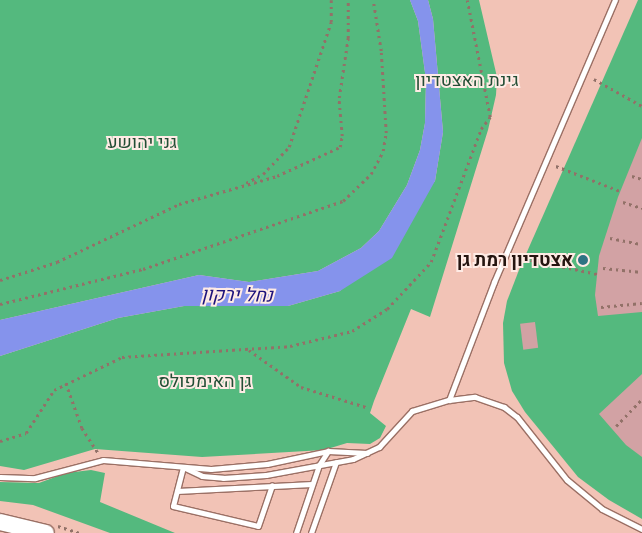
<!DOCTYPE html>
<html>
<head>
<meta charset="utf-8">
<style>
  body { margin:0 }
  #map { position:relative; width:642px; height:533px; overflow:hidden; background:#f2c3b6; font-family:"DM Sans",Heebo,sans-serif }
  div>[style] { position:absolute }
  .green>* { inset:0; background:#54b97e }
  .water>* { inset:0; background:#8593ec }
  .building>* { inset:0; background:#d2a2a4; transform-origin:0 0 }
  .path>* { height:2.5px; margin-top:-1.25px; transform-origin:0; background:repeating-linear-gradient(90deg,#927168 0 2.5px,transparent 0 6.5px) }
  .roads { filter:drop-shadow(1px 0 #9b7065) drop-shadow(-1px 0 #9b7065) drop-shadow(0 1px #9b7065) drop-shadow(0 -1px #9b7065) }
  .service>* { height:5px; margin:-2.5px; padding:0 2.5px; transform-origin:2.5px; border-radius:2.5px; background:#fff }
  .primary>* { height:16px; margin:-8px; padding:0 8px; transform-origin:8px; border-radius:8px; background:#fff }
  .dots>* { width:14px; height:14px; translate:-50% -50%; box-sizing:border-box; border:2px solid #ffebe5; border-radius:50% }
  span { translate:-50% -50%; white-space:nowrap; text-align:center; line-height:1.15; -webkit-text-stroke:4px #ffebe5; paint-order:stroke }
  .park-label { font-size:18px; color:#234e35 }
  .poi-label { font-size:18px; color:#251510; font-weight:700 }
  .right { translate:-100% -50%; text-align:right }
  .water-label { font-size:19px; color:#1f137c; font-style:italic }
</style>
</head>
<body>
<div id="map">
  <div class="green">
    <div style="clip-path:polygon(0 0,410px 0,418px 21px,426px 80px,425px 123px,420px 150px,407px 185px,379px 231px,361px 248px,318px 271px,249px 282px,199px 275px,0 320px)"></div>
    <div style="clip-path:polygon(428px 0,479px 0,497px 77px,496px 95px,488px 130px,430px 317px,411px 309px,374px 401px,370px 413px,386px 426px,380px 438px,370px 444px,347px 443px,324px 450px,202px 457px,95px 449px,24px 470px,0 466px,0 356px,118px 318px,184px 306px,288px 306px,340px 291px,435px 181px,443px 132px,433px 19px)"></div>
    <div style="clip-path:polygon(638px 0,642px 0,642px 519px,609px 500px,578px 477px,525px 412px,512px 391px,504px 363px,503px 323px,507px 301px,519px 270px)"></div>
    <div style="clip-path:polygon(91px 470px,105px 473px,100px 502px,175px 533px,110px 533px,33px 505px,0 501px,0 482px,39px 483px,66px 473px)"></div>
  </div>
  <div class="water">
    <div style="clip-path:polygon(410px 0,428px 0,433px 19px,443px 132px,435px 181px,392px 258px,340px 291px,288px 306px,184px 306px,118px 318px,0 356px,0 320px,199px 275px,249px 282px,318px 271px,361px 248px,379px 231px,407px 185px,420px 150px,425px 123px,426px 80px,418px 21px)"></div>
  </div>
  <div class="building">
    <div style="clip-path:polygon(642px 138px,642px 312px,598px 316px,595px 295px,599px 256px,618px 197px)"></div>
    <div style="left:535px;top:322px;width:26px;height:15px;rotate:83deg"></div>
    <div style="clip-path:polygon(642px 374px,642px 457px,626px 445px,599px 414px)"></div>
  </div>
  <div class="path">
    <div style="left:594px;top:79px;width:55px;rotate:29.4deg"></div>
    <div style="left:556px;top:166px;width:69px;rotate:21.3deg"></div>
    <div style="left:632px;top:176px;width:10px;rotate:17deg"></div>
    <div style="left:246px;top:183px;width:19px;rotate:-28deg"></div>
    <div style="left:263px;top:174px;width:37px;rotate:-46deg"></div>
    <div style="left:289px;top:147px;width:132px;rotate:-71.4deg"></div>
    <div style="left:331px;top:22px;width:22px;rotate:-90deg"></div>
    <div style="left:623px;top:202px;width:20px;rotate:18deg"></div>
    <div style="left:610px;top:238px;width:33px;rotate:11deg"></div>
    <div style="left:518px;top:257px;width:81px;rotate:12.1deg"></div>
    <div style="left:603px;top:268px;width:39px;rotate:6deg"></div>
    <div style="left:0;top:280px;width:60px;rotate:-17.5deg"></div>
    <div style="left:57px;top:262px;width:135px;rotate:-25.4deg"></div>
    <div style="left:179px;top:204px;width:102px;rotate:-15.9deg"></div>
    <div style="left:277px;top:176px;width:69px;rotate:-24.7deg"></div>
    <div style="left:340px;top:147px;width:11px;rotate:-80deg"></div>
    <div style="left:342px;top:136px;width:38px;rotate:-95deg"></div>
    <div style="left:339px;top:98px;width:61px;rotate:-81.5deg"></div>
    <div style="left:348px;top:38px;width:38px;rotate:-90deg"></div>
    <div style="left:0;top:304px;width:147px;rotate:-13.8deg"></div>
    <div style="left:143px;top:269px;width:211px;rotate:-18.8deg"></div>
    <div style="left:343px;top:201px;width:39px;rotate:-44deg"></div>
    <div style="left:371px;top:174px;width:26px;rotate:-62deg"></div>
    <div style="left:383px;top:151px;width:18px;rotate:-81deg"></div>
    <div style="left:386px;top:133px;width:82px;rotate:-93.5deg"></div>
    <div style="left:381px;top:51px;width:52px;rotate:-98.9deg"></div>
    <div style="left:601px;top:307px;width:41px;rotate:-5.6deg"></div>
    <div style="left:249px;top:350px;width:64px;rotate:35.4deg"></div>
    <div style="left:301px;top:387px;width:68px;rotate:17.1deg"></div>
    <div style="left:66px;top:383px;width:48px;rotate:70.4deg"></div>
    <div style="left:82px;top:428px;width:30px;rotate:57deg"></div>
    <div style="left:616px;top:426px;width:37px;rotate:-46deg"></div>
    <div style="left:0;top:441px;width:27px;rotate:-17deg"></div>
    <div style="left:26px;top:433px;width:51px;rotate:-56.9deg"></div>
    <div style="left:54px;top:390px;width:76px;rotate:-25.9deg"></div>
    <div style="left:122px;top:357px;width:168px;rotate:-3.7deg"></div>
    <div style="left:290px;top:346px;width:64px;rotate:-13.6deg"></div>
    <div style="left:352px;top:331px;width:41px;rotate:-32.2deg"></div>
    <div style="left:387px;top:309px;width:64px;rotate:-46.9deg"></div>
    <div style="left:431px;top:262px;width:142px;rotate:-69.4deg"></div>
    <div style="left:481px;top:129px;width:15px;rotate:-53deg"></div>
    <div style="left:490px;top:117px;width:119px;rotate:-101.1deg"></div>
    <div style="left:58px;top:526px;width:22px;rotate:18deg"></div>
  </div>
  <div class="roads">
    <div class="service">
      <div style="left:449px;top:400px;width:126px;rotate:-69.1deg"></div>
      <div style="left:494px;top:282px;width:307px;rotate:-66.8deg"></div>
      <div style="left:183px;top:467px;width:21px;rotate:25deg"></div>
      <div style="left:202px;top:476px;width:21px;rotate:5deg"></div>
      <div style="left:223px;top:478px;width:43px;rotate:-4deg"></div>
      <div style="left:266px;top:475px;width:88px;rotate:-10.4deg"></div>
      <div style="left:353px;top:459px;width:29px;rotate:-25deg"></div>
      <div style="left:379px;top:447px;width:49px;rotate:-47.5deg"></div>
      <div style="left:412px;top:411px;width:39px;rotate:-17deg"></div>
      <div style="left:449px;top:400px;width:26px;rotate:-7deg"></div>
      <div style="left:475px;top:397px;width:31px;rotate:19deg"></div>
      <div style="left:504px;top:407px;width:16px;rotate:38deg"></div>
      <div style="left:517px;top:417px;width:80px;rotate:51.6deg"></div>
      <div style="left:567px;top:480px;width:45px;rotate:39.6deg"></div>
      <div style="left:602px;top:509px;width:45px;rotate:26.6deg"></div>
      <div style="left:183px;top:467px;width:40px;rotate:104.4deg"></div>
      <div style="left:173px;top:506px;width:87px;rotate:13.2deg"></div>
      <div style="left:258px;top:526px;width:43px;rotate:-71.1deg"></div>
      <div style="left:0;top:477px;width:35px;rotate:2deg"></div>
      <div style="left:35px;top:478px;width:70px;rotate:-14.8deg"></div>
      <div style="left:103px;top:460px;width:108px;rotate:4.8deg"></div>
      <div style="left:211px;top:469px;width:56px;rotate:-5.1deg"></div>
      <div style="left:267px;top:464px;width:62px;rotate:-12deg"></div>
      <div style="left:328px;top:451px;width:39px;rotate:3deg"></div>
      <div style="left:177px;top:491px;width:135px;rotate:-3deg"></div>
      <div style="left:296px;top:533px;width:72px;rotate:-71.3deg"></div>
      <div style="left:319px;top:465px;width:17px;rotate:-57deg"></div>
      <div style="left:311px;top:533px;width:75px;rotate:-70.6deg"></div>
    </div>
    <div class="primary">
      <div style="left:0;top:522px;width:47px;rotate:13.4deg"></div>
    </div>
  </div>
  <div class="dots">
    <div style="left:583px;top:260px;background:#2f7383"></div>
  </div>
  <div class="park-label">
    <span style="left:467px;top:80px">גינת האצטדיון</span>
    <span style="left:142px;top:142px">גני יהושע</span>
    <span style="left:205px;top:381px">גן האימפולס</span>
  </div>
  <div class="poi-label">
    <span class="right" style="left:573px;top:260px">אצטדיון רמת גן</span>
  </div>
  <div class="water-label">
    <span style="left:237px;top:295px;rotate:1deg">נחל ירקון</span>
  </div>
</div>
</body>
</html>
